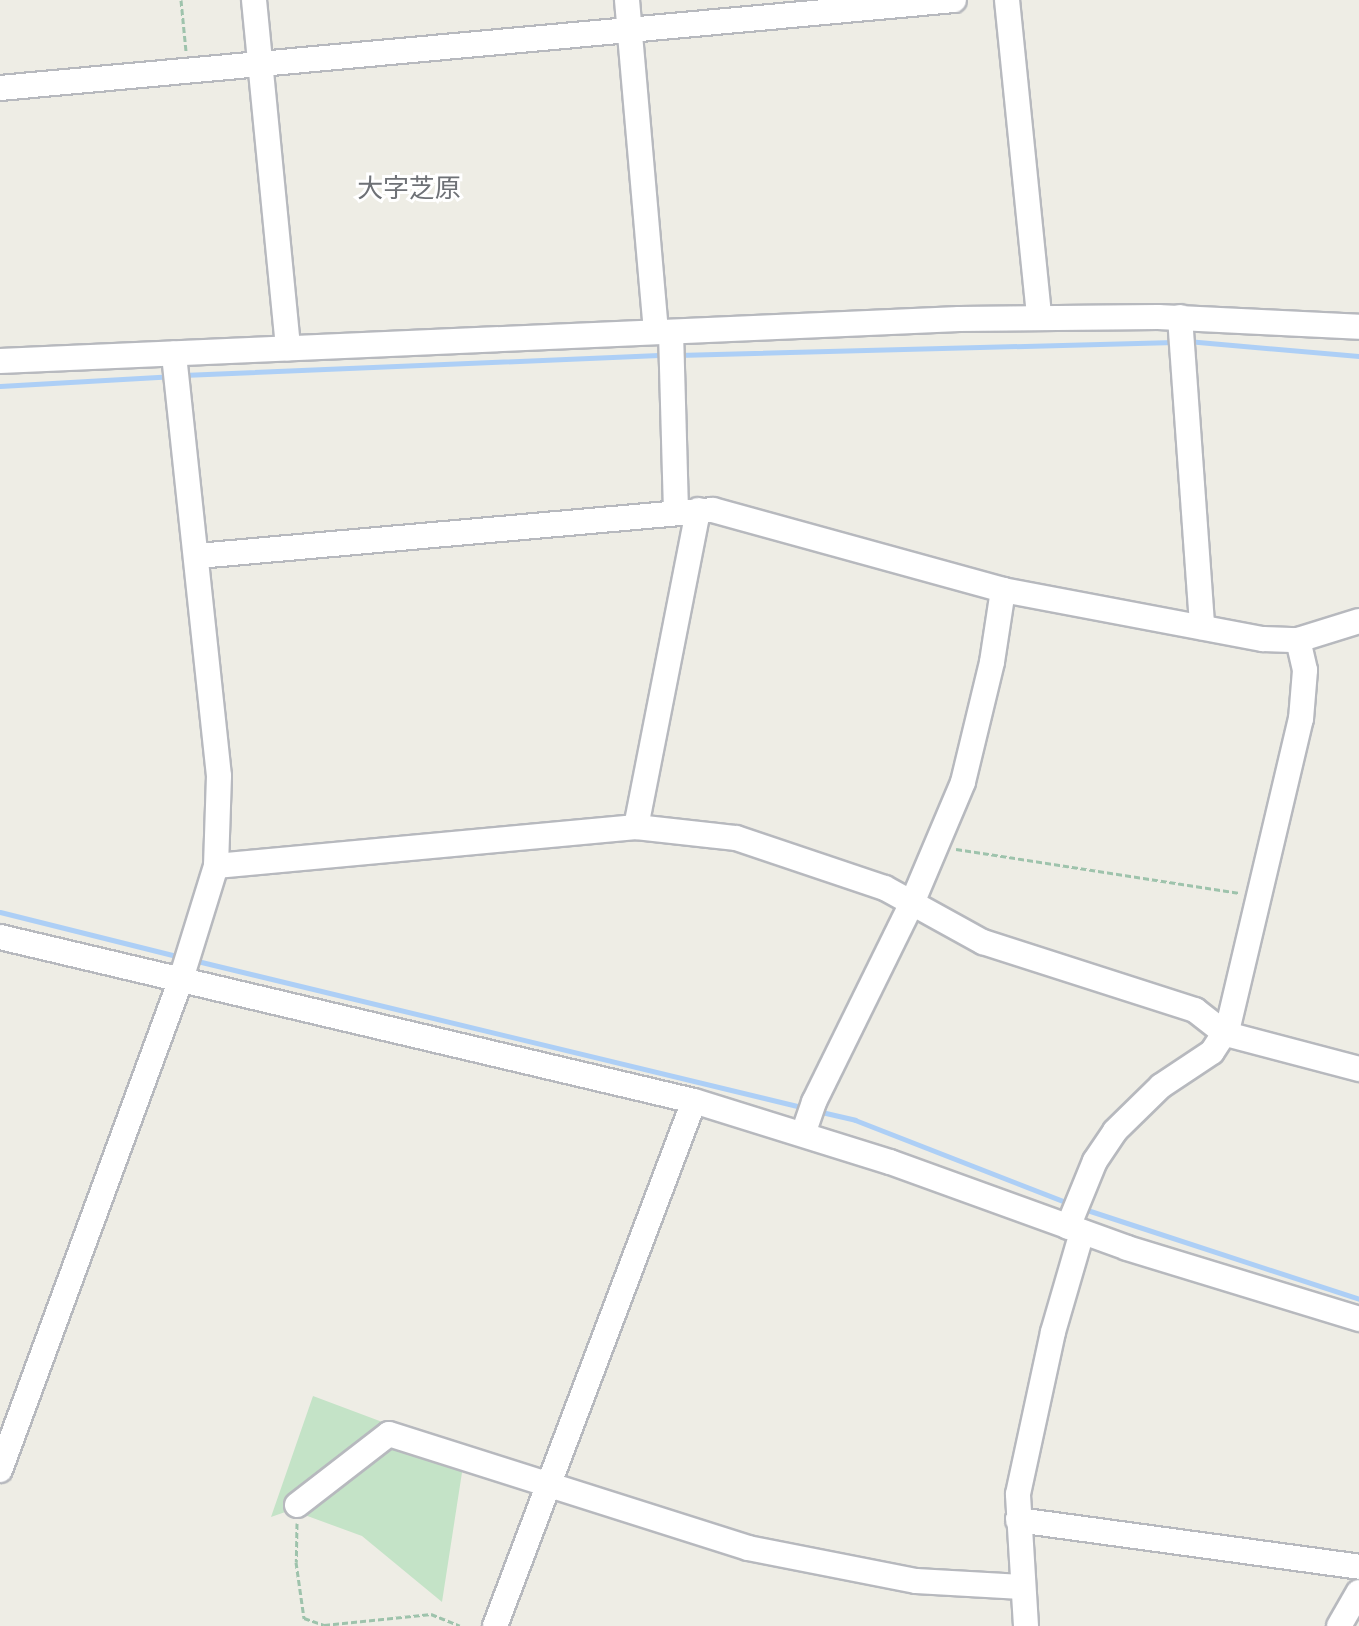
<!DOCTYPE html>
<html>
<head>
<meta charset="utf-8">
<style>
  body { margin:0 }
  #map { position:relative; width:1359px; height:1626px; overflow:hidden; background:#eeede5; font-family:Figtree,"Noto Sans JP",sans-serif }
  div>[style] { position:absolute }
  .green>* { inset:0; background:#c4e3c7 }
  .stream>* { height:5px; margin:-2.5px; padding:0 2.5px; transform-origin:2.5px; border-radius:2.5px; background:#adcff6 }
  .path>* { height:3px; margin-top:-1.5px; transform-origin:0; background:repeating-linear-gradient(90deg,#9ec3ac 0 6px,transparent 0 9px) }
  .roads { filter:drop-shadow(2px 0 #b7b9be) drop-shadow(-2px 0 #b7b9be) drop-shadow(0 2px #b7b9be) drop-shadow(0 -2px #b7b9be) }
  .minor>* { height:24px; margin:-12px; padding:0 12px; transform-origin:12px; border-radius:12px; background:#fff }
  span { translate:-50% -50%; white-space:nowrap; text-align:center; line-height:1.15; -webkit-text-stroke:6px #fff; paint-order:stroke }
  .quarter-label { font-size:26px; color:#6e7176 }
</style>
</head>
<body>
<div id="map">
  <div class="green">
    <div style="clip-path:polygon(313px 1396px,465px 1453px,442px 1602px,362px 1536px,291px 1510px,271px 1517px)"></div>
  </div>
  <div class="stream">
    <div style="left:1187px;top:341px;width:173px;rotate:5deg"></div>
    <div style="left:678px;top:355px;width:497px;rotate:-1.5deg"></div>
    <div style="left:183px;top:375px;width:482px;rotate:-2.4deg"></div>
    <div style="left:0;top:386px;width:171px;rotate:-3.3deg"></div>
    <div style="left:0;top:912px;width:187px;rotate:14deg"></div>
    <div style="left:193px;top:960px;width:630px;rotate:13.59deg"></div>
    <div style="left:817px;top:1111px;width:39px;rotate:13deg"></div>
    <div style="left:855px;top:1120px;width:231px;rotate:21.3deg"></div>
    <div style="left:1081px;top:1208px;width:293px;rotate:18.1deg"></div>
  </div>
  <div class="path">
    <div style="left:181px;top:0;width:51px;rotate:84.4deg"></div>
    <div style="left:956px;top:849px;width:287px;rotate:8.8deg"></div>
    <div style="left:297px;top:1523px;width:39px;rotate:91deg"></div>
    <div style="left:296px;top:1562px;width:57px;rotate:81.9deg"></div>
    <div style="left:304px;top:1618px;width:21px;rotate:19deg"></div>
    <div style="left:324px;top:1625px;width:108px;rotate:-5.9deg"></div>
    <div style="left:431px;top:1614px;width:31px;rotate:22deg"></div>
  </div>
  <div class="roads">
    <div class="minor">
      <div style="left:254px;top:0;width:350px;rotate:84.4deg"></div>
      <div style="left:627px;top:0;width:333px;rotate:85deg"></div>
      <div style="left:1007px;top:0;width:319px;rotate:84.2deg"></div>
      <div style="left:0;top:88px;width:958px;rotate:-5.27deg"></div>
      <div style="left:1180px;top:317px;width:311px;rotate:85.9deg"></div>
      <div style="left:671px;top:332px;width:179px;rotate:88.4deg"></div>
      <div style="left:0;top:361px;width:960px;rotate:-2.51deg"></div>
      <div style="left:959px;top:319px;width:199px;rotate:-0.6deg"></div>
      <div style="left:1158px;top:317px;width:201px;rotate:2.8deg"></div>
      <div style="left:198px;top:556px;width:517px;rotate:-5.1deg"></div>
      <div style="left:713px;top:510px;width:301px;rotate:15.4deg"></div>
      <div style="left:1003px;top:590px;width:265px;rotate:10.7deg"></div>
      <div style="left:1263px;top:639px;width:35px;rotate:2deg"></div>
      <div style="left:1298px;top:640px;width:64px;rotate:-17.3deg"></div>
      <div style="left:636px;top:827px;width:323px;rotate:-78.9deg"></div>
      <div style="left:216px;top:866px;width:422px;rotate:-5.3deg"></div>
      <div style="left:636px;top:827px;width:101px;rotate:6.3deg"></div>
      <div style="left:736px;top:838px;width:157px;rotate:18.6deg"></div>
      <div style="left:885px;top:888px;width:112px;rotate:28.9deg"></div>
      <div style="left:983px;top:942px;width:223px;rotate:17.8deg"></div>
      <div style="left:1195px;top:1010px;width:39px;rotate:38deg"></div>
      <div style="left:1226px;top:1034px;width:138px;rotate:14.7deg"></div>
      <div style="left:0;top:937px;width:713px;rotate:13.3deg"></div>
      <div style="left:694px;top:1101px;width:205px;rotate:17.3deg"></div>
      <div style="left:890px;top:1162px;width:252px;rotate:19.9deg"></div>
      <div style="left:1127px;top:1248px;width:243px;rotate:17deg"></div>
      <div style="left:803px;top:1134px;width:34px;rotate:-71deg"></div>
      <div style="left:814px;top:1102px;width:222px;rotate:-63.8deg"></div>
      <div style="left:912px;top:903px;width:131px;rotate:-67.1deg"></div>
      <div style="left:963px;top:782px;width:123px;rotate:-76.4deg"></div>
      <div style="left:992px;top:662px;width:73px;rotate:-81.3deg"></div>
      <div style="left:1068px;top:1227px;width:71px;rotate:-67.8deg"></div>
      <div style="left:1095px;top:1161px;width:36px;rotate:-56deg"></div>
      <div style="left:1115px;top:1131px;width:64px;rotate:-44.4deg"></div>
      <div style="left:1161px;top:1086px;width:61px;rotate:-33.7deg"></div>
      <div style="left:1212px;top:1052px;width:30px;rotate:-57deg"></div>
      <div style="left:1228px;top:1027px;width:317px;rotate:-76.7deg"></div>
      <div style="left:1301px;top:719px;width:49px;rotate:-85.3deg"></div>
      <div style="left:1305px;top:670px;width:31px;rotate:-103deg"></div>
      <div style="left:0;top:1470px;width:523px;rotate:-69.76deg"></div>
      <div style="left:181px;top:979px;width:118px;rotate:-72.8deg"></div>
      <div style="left:216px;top:866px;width:90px;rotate:-88.1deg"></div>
      <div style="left:219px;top:776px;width:425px;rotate:-96.1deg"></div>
      <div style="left:297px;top:1505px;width:116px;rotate:-37.7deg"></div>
      <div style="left:389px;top:1434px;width:377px;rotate:17.6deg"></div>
      <div style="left:748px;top:1548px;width:171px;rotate:11.1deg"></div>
      <div style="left:916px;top:1581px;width:106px;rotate:3.2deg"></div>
      <div style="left:1018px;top:1520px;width:344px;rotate:7.8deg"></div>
      <div style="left:495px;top:1626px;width:561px;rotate:-69.24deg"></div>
      <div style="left:1026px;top:1626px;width:132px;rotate:-93.5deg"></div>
      <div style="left:1018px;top:1494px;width:166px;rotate:-77.8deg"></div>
      <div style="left:1053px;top:1332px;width:104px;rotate:-73.8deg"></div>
      <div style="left:1339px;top:1626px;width:39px;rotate:-60deg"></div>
    </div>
  </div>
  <div class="quarter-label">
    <span style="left:409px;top:189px">大字芝原</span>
  </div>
</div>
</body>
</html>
